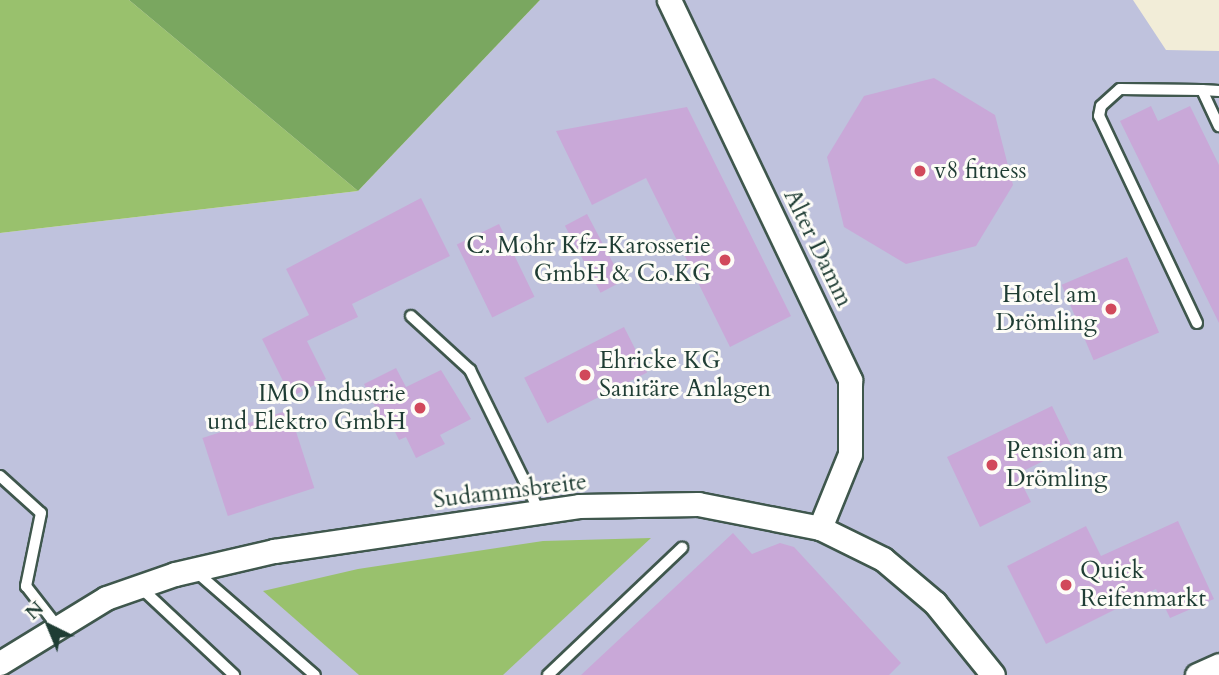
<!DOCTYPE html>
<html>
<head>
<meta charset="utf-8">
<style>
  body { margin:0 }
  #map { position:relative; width:1219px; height:675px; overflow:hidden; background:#f2edd8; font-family:Cardo,serif }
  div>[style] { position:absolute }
  .industrial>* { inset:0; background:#bfc2dd }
  .green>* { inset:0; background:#99c16d }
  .forest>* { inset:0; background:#7aa760 }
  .building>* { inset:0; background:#c9a8d8; transform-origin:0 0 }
  .roads { filter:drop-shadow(2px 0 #3f574d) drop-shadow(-2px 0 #3f574d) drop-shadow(0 2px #3f574d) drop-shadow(0 -2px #3f574d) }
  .service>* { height:10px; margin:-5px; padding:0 5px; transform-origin:5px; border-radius:5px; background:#fff }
  .minor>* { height:23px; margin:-11.5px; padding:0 11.5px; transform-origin:11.5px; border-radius:11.5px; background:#fff }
  .dots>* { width:19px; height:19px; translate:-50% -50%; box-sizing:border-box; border:4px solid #fdfcf7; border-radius:50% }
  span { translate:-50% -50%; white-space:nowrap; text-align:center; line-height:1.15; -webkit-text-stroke:6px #fdfcf7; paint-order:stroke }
  .poi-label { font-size:24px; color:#1f3d34 }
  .left { translate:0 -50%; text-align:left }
  .right { translate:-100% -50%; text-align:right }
  .street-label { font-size:24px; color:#1f3d34 }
  .north { position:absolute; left:14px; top:591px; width:70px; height:70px; -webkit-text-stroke:5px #fdfcf7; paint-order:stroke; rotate:317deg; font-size:19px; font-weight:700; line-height:28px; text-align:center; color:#1f3d34 }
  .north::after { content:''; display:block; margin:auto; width:24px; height:32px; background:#1f3d34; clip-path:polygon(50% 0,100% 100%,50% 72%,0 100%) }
</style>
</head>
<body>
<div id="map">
  <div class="industrial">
    <div style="clip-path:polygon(540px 0,1133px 0,1166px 50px,1219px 51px,1219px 675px,0 675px,0 233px,358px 191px)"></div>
  </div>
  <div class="green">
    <div style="clip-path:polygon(0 0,129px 0,358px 191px,0 233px)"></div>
    <div style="clip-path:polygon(651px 538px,503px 675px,359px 675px,263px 591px,358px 569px,543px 541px)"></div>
  </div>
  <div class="forest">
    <div style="clip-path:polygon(129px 0,540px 0,358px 191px)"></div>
  </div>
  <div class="building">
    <div style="clip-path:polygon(934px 78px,995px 115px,1013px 185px,976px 246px,906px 264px,844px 227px,827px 157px,864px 96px)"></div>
    <div style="clip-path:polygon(1151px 106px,1158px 121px,1190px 106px,1219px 165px,1219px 323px,1120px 121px)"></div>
    <div style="clip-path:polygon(687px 107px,791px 316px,730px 347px,646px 178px,592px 205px,556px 131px)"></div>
    <div style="clip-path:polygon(421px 198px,450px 256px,352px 304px,358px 317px,307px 341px,326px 379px,291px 397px,262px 339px,309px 315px,286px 269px)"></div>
    <div style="left:587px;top:214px;width:76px;height:25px;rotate:62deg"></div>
    <div style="left:499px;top:224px;width:81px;height:47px;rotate:64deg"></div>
    <div style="left:1127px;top:257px;width:82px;height:71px;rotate:67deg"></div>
    <div style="left:624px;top:327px;width:51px;height:112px;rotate:63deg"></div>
    <div style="clip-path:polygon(396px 368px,406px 387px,441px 370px,471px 419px,440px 435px,445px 444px,416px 458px,406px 437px,399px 440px,388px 418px,382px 421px,364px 384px)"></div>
    <div style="clip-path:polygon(1052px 406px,1072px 447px,1017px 474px,1031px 502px,980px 527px,947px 457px)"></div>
    <div style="left:289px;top:410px;width:82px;height:91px;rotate:72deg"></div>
    <div style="clip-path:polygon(1178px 521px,1214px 599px,1170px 618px,1156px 589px,1046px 644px,1007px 566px,1086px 526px,1101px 556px)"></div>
    <div style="clip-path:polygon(733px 533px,752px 554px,780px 543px,794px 547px,901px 663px,889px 675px,581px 675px)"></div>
  </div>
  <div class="roads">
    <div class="service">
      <div style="left:1202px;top:90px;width:17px;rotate:3deg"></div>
      <div style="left:411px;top:316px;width:80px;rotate:42.5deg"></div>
      <div style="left:470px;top:370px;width:157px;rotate:63.9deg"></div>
      <div style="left:1197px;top:323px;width:229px;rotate:-115.3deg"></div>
      <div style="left:1099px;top:116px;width:10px;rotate:-79deg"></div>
      <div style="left:1101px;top:106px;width:25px;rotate:-42deg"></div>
      <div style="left:1120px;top:89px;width:82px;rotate:0.7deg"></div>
      <div style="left:1202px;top:90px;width:40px;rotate:65deg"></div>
      <div style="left:0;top:476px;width:55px;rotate:42.1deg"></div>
      <div style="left:41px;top:513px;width:75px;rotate:101.6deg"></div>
      <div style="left:26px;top:586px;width:51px;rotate:52.2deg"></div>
      <div style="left:194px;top:570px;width:160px;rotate:41deg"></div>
      <div style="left:140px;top:587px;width:129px;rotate:43.1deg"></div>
      <div style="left:548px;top:675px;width:185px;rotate:-43.5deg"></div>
    </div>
    <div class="minor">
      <div style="left:669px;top:0;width:421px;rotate:64.5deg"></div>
      <div style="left:850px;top:380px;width:74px;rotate:90deg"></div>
      <div style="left:850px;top:454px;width:80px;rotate:112.1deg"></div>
      <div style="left:0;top:663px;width:124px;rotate:-31.5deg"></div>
      <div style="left:106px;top:598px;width:73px;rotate:-19.2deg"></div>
      <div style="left:175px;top:574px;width:102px;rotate:-13.1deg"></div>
      <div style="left:274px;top:551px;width:308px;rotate:-8.4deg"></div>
      <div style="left:579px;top:506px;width:119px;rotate:-1deg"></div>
      <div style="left:698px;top:504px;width:124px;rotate:11.1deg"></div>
      <div style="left:820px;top:528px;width:70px;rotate:26.2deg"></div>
      <div style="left:883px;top:559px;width:68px;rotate:40.2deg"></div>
      <div style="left:935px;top:603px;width:92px;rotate:51.1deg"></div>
      <div style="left:1197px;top:675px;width:24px;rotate:-24deg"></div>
    </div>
  </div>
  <div class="dots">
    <div style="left:920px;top:171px;background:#d1495b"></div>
    <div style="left:725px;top:260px;background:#d1495b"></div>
    <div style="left:1111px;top:309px;background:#d1495b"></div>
    <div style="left:585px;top:375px;background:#d1495b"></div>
    <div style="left:420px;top:408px;background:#d1495b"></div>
    <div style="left:992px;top:465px;background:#d1495b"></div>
    <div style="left:1066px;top:585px;background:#d1495b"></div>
  </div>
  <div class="poi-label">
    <span class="left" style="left:934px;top:171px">v8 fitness</span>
    <span class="right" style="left:711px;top:260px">C. Mohr Kfz-Karosserie<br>GmbH &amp; Co.KG</span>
    <span class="right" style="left:1097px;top:309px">Hotel am<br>Drömling</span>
    <span class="left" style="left:599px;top:375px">Ehricke KG<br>Sanitäre Anlagen</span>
    <span class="right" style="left:406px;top:408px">IMO Industrie<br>und Elektro GmbH</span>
    <span class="left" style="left:1006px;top:465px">Pension am<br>Drömling</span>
    <span class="left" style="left:1080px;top:585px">Quick<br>Reifenmarkt</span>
  </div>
  <div class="street-label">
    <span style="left:818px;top:248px;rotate:64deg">Alter Damm</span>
    <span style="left:510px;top:491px;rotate:-7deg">Sudammsbreite</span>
  </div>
  <div class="north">N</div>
</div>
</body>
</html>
